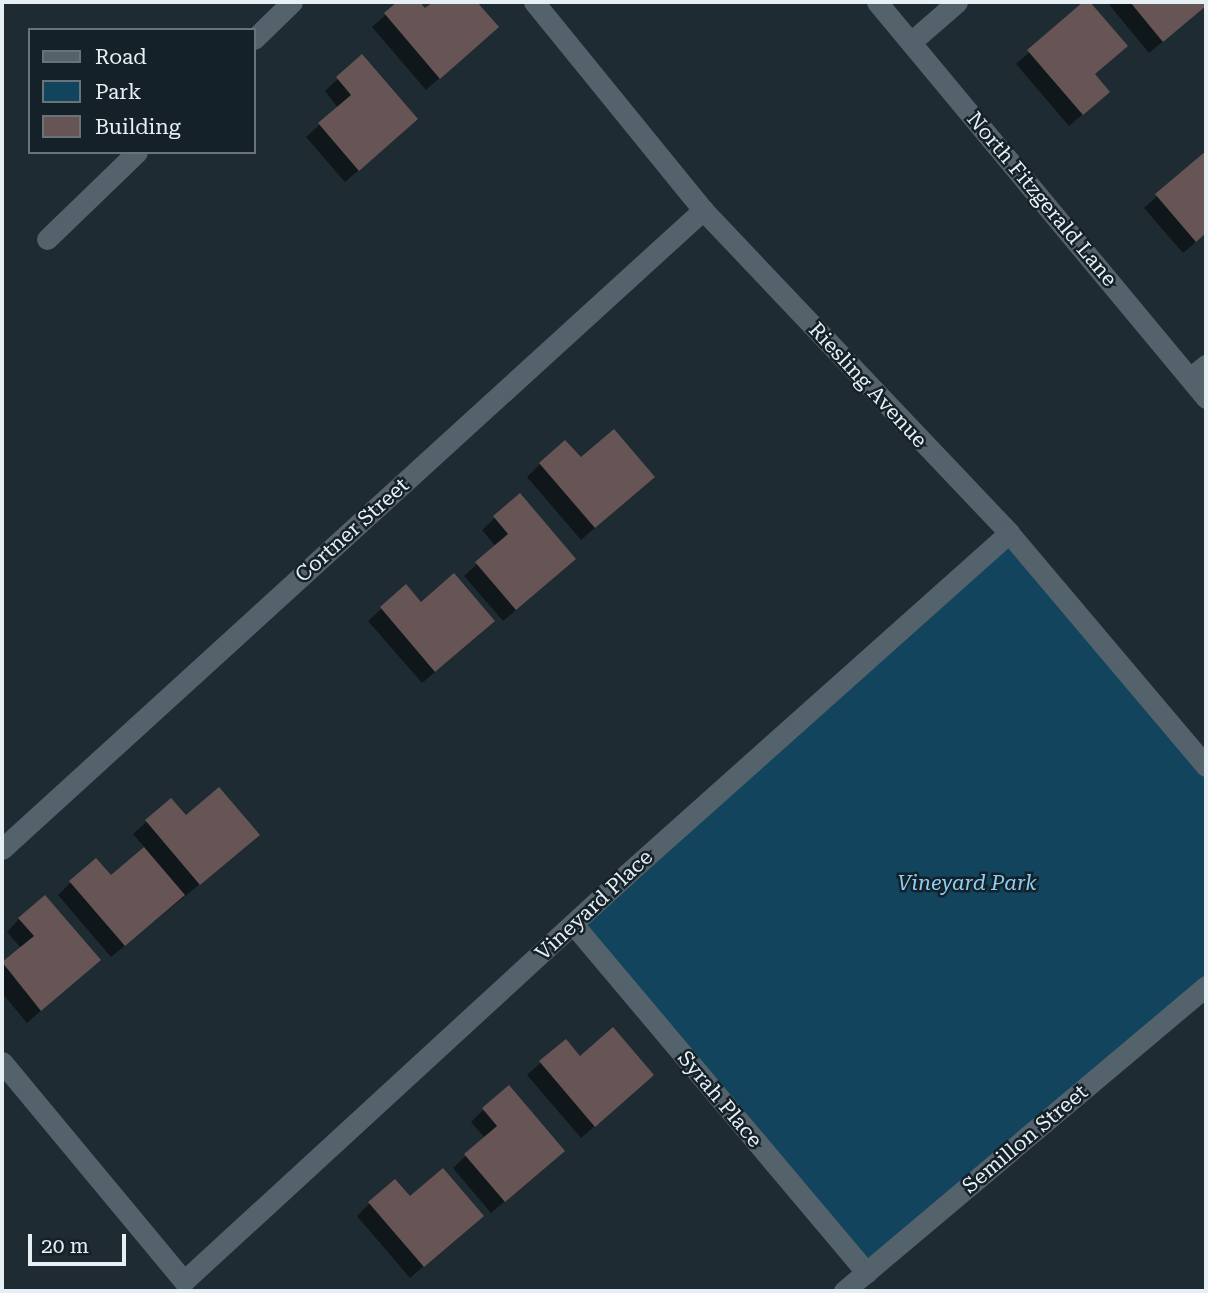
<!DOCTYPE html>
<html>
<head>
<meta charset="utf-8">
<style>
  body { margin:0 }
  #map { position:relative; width:1208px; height:1293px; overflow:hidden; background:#1e2b33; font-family:"Roboto Serif",serif }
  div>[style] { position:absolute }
  .green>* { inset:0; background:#12445d }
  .shadow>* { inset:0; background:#0007 }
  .building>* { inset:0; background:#665554 }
  .minor>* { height:21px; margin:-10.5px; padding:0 10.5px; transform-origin:10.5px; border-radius:10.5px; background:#54626b }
  .tertiary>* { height:21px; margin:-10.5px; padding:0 10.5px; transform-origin:10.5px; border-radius:10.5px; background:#54626b }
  span { translate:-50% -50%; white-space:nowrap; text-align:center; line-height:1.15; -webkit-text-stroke:5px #152129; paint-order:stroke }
  .street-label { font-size:21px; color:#e6eff4 }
  .park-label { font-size:21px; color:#8ecef4; font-style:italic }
  .frame { position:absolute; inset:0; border:4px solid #e6eff4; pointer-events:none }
  .legend { position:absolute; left:28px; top:28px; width:228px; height:126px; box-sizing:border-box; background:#152129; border:2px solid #69737a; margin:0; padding:9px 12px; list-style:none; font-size:21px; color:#e6eff4 }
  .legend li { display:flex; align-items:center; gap:14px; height:35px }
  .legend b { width:35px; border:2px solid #69737a }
  .scale { position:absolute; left:28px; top:1234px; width:98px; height:32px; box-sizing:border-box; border:4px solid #e6eff4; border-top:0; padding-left:9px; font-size:21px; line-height:24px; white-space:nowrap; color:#e6eff4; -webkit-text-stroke:5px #152129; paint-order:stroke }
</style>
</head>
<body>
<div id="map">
  <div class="green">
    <div style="clip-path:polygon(1009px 533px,1206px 766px,1206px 986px,867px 1273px,573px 924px)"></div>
  </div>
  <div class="shadow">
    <div style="clip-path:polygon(400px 2px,417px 2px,425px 11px,435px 2px,475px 2px,497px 27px,426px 90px,372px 27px)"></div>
    <div style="clip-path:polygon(1088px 2px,1126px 46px,1093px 75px,1095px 104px,1069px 126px,1016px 64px)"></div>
    <div style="clip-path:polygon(1107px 2px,1206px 2px,1206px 6px,1149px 53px)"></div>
    <div style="clip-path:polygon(362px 57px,403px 132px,345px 182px,306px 137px,338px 108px,325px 91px)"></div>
    <div style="clip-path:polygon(1206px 153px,1206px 233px,1183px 253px,1144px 208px)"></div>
    <div style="clip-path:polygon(580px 460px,640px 489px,581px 540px,527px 477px,540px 464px)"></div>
    <div style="clip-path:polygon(495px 518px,561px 571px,503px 621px,464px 576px,496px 547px,482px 530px)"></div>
    <div style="clip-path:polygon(406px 587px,421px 604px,480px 634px,422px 683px,368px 621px)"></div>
    <div style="clip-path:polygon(171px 800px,186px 817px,245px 847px,111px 957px,58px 895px,71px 882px,111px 878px,145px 848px,133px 834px)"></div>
    <div style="clip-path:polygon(19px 919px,99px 960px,27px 1023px,2px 993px,2px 965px,21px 948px,7px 932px)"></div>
    <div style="clip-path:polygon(565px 1041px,580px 1058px,639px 1088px,581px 1138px,527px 1075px)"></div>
    <div style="clip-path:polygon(483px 1110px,550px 1163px,491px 1213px,453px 1168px,485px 1138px,471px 1122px)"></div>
    <div style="clip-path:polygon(370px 1203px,468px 1228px,410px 1278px,357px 1216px)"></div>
  </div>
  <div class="building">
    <div style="clip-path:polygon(397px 2px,420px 2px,425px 8px,433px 2px,477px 2px,499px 27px,440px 79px,384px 13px)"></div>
    <div style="clip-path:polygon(1083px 2px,1090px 2px,1128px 46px,1095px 74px,1110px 92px,1083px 115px,1027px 50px)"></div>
    <div style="clip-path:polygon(1130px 2px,1206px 2px,1206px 6px,1163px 42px)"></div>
    <div style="clip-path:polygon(362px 54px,418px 119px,359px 171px,318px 123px,351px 95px,336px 77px)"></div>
    <div style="clip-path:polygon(1206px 151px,1206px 233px,1196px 242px,1155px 194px)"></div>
    <div style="clip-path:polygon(614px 429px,655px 477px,595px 528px,539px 463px,565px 440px,581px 457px)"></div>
    <div style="clip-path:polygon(520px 493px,576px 559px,516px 610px,475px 562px,508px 534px,493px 516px)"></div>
    <div style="clip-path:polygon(454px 573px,495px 621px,435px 672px,380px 607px,406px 584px,421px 602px)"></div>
    <div style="clip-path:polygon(219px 787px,260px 835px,200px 885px,145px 820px,171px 798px,186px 815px)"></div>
    <div style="clip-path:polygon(144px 847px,185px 895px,125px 946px,69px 881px,96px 858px,111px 875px)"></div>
    <div style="clip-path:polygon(45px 895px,101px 960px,41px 1011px,2px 962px,34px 936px,18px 918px)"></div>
    <div style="clip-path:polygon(613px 1027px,654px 1075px,595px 1127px,539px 1061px,566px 1039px,580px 1056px)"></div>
    <div style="clip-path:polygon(509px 1085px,565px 1151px,505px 1202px,464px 1154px,497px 1126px,482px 1108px)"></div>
    <div style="clip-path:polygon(443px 1168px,484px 1216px,424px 1267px,368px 1202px,395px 1179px,410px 1196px)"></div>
  </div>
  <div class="minor">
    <div style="left:534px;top:2px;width:268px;rotate:50.9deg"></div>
    <div style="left:703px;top:210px;width:445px;rotate:46.5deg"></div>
    <div style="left:1009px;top:533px;width:305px;rotate:49.8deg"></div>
    <div style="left:254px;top:39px;width:53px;rotate:-44.2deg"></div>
    <div style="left:911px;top:42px;width:61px;rotate:-41deg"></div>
    <div style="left:47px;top:239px;width:125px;rotate:-44deg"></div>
    <div style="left:1190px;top:378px;width:21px;rotate:-39deg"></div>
    <div style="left:2px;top:849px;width:949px;rotate:-42.35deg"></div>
    <div style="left:573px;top:924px;width:456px;rotate:49.9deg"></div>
    <div style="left:2px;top:1062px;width:285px;rotate:50.3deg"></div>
    <div style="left:184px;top:1281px;width:603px;rotate:-42.58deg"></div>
    <div style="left:628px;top:873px;width:511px;rotate:-41.75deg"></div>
    <div style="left:844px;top:1291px;width:473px;rotate:-40.1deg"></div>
  </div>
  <div class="tertiary">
    <div style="left:877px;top:2px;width:515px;rotate:50.28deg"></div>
  </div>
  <div class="street-label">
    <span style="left:1042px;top:199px;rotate:50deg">North Fitzgerald Lane</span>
    <span style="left:868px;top:385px;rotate:47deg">Riesling Avenue</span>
    <span style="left:352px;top:530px;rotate:-42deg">Cortner Street</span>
    <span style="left:594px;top:905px;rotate:-43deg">Vineyard Place</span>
    <span style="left:720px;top:1099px;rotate:50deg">Syrah Place</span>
    <span style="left:1025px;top:1139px;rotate:-40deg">Semillon Street</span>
  </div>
  <div class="park-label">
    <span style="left:967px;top:883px">Vineyard Park</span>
  </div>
  <div class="frame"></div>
  <ul class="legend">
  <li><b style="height:9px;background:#54626b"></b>Road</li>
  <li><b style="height:19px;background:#12445d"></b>Park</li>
  <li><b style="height:19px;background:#665554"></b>Building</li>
  </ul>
  <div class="scale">20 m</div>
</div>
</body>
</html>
